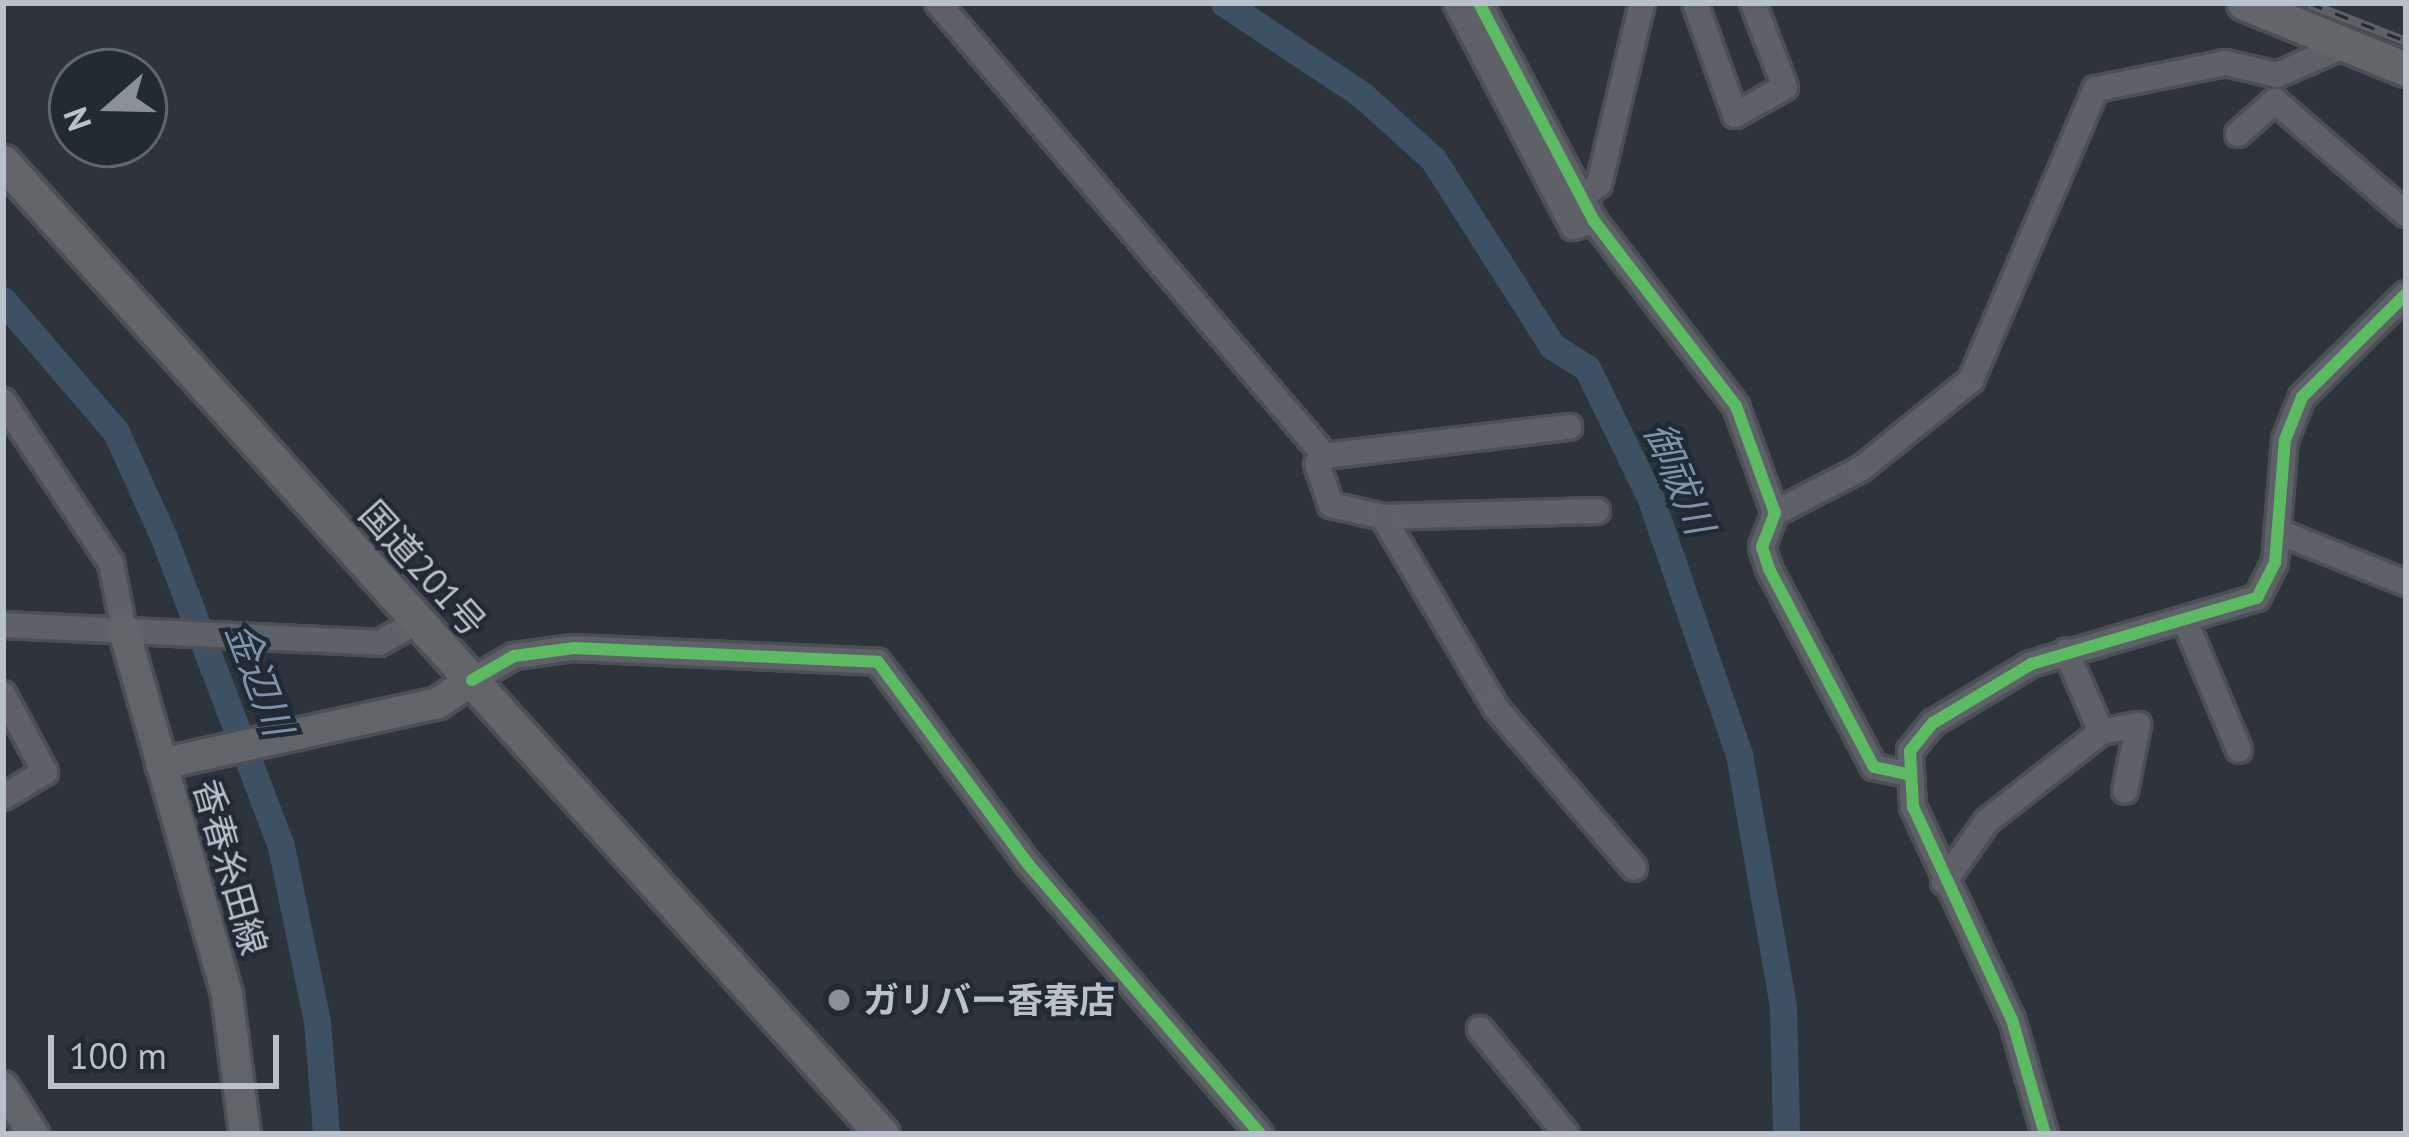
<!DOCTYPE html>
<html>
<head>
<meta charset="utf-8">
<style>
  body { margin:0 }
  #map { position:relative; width:2409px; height:1137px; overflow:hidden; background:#2e343b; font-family:"PT Sans","Noto Sans JP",sans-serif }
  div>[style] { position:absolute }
  .river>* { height:27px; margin:-13.5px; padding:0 13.5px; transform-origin:13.5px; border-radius:13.5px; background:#3e5063 }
  .roads { filter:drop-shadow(3px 0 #4c5055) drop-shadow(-3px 0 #4c5055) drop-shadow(0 3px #4c5055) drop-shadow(0 -3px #4c5055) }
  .minor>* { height:24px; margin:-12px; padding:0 12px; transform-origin:12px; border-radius:12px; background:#5e6268 }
  .major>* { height:30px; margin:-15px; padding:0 15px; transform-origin:15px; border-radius:15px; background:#60656a }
  .highway>* { height:33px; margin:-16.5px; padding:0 16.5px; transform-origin:16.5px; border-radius:16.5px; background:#636668 }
  .rail>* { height:9px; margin-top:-4.5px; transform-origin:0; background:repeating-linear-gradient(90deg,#212b35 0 14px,#5d6166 0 28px); box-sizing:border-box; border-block:3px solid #5d6166 }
  .cycleway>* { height:12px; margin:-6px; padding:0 6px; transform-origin:6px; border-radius:6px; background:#5cba63 }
  .dots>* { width:33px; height:33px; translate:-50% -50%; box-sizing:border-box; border:6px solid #212b35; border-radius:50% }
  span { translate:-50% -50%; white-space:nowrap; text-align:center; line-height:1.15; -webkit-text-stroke:9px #212b35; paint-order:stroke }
  .street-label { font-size:36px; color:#b9c1ca }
  .poi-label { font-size:36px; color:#b9c1ca; font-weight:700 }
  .left { translate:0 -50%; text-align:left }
  .water-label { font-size:39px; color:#7d94aa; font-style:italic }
  .frame { position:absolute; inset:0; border:6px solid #b9c1ca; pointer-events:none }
  .north { position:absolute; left:48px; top:48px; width:120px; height:120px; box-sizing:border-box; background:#212b35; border:3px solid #5e6771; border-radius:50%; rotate:250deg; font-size:33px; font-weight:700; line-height:48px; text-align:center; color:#b9c1ca }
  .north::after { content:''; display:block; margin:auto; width:42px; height:54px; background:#889098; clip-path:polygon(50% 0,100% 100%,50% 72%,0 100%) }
  .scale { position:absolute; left:48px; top:1035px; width:231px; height:54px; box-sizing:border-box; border:6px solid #b9c1ca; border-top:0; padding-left:15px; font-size:36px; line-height:42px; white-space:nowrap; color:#b9c1ca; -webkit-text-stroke:9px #212b35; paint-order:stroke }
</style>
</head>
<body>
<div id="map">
  <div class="river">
    <div style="left:1224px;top:3px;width:164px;rotate:33.6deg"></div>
    <div style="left:1361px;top:94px;width:97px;rotate:42.1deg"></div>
    <div style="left:1433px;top:159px;width:222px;rotate:57.5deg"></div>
    <div style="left:1552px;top:346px;width:41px;rotate:32.2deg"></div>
    <div style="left:1587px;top:368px;width:144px;rotate:64deg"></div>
    <div style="left:1650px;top:497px;width:272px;rotate:70.9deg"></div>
    <div style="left:1739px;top:754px;width:257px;rotate:80.1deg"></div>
    <div style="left:1783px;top:1007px;width:127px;rotate:88.6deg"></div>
    <div style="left:3px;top:300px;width:174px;rotate:49.4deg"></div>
    <div style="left:116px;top:432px;width:116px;rotate:65.6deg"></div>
    <div style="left:164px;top:538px;width:329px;rotate:69.2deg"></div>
    <div style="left:281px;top:846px;width:179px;rotate:78.4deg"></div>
    <div style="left:317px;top:1021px;width:113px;rotate:85.4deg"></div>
  </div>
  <div class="roads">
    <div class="minor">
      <div style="left:938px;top:3px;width:596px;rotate:49.49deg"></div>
      <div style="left:1325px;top:456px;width:246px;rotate:-6.8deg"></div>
      <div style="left:1456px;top:3px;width:253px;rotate:62.4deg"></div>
      <div style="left:1573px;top:227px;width:22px;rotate:-16deg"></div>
      <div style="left:1479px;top:3px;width:246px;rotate:62.2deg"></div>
      <div style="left:1594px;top:221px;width:233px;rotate:52.5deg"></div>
      <div style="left:1736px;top:406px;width:114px;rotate:70deg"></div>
      <div style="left:1775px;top:513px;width:36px;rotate:111deg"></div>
      <div style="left:1762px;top:547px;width:23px;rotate:72deg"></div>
      <div style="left:1769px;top:569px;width:224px;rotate:62.1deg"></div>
      <div style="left:1874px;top:767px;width:34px;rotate:12deg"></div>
      <div style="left:1695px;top:3px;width:119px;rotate:70.3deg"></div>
      <div style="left:1735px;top:115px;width:57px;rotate:-29.2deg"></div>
      <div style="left:1785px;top:87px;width:90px;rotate:-110.9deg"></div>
      <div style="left:2238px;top:134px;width:50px;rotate:-41.7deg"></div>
      <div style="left:2275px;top:101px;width:173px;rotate:40.8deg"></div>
      <div style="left:1581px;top:198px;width:23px;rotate:-38deg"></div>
      <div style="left:1599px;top:184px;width:186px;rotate:-76.6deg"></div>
      <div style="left:3px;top:401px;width:195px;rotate:56.3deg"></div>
      <div style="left:111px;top:563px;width:68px;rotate:79deg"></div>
      <div style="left:1325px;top:456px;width:11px;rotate:135deg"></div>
      <div style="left:1317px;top:464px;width:43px;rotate:71.1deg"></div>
      <div style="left:1331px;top:505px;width:53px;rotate:13deg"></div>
      <div style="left:1383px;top:517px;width:214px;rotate:-1.6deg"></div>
      <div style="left:1775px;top:513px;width:98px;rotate:-27.3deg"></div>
      <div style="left:1862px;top:468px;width:140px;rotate:-38.9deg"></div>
      <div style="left:1971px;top:380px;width:317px;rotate:-66.8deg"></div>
      <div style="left:2096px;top:89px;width:132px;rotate:-11.4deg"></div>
      <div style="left:2225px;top:63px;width:53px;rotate:13deg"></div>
      <div style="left:2277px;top:75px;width:77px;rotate:-23.6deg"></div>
      <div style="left:1383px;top:517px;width:222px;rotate:59.4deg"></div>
      <div style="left:1496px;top:708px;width:211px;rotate:49.2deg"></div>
      <div style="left:2277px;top:531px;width:139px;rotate:22deg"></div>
      <div style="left:3px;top:625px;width:376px;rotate:2.7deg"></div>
      <div style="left:379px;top:643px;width:26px;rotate:-29deg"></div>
      <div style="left:2187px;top:626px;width:134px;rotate:67.2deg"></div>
      <div style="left:472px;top:680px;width:48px;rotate:-29.7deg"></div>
      <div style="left:514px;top:656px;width:61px;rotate:-7.6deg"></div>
      <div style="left:574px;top:648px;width:304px;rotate:2.6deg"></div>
      <div style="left:878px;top:662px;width:252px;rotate:53.4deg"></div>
      <div style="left:1028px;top:864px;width:356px;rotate:49.3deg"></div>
      <div style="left:3px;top:694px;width:89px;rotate:61.7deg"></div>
      <div style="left:45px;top:772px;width:49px;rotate:149.2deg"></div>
      <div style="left:2101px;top:732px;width:38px;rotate:-11deg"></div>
      <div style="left:2138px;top:725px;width:67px;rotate:101.1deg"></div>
      <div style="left:1944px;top:882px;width:75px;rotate:-54.8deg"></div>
      <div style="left:1987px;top:821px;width:145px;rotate:-38deg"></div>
      <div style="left:2101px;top:732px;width:88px;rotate:-113.4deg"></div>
      <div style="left:1480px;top:1029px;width:136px;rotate:50.7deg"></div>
      <div style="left:2045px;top:1134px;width:119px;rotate:-106.1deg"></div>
      <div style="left:2012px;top:1020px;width:235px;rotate:-114.9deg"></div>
      <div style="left:1913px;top:807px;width:56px;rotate:-93.1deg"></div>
      <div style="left:1910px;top:751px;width:36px;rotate:-51deg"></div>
      <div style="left:1933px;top:723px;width:114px;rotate:-31deg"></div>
      <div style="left:2031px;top:664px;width:235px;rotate:-16.3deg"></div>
      <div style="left:2257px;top:598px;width:39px;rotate:-63deg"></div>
      <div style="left:2275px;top:563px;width:123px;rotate:-85.4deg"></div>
      <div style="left:2285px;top:440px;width:46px;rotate:-68.4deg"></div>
      <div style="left:2302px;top:397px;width:146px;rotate:-44.7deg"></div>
    </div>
    <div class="major">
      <div style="left:124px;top:630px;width:379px;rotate:74.2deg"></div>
      <div style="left:227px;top:995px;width:140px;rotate:82.6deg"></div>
      <div style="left:161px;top:764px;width:284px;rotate:-12.4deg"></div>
      <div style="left:438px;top:703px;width:41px;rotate:-34.1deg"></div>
      <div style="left:3px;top:1087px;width:56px;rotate:57.4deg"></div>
    </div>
    <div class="highway">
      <div style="left:2244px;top:3px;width:175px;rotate:22.2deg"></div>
      <div style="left:3px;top:162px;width:1311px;rotate:47.88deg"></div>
    </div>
  </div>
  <div class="rail">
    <div style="left:2309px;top:3px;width:104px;rotate:21.4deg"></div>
  </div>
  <div class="cycleway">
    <div style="left:1479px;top:3px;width:246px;rotate:62.2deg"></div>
    <div style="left:1594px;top:221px;width:233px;rotate:52.5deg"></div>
    <div style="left:1736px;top:406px;width:114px;rotate:70deg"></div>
    <div style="left:1775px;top:513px;width:36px;rotate:111deg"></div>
    <div style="left:1762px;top:547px;width:23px;rotate:72deg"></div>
    <div style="left:1769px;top:569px;width:224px;rotate:62.1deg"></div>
    <div style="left:1874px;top:767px;width:34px;rotate:12deg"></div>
    <div style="left:472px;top:680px;width:48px;rotate:-29.7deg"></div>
    <div style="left:514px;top:656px;width:61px;rotate:-7.6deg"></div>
    <div style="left:574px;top:648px;width:304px;rotate:2.6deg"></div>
    <div style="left:878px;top:662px;width:252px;rotate:53.4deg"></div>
    <div style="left:1028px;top:864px;width:356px;rotate:49.3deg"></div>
    <div style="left:2045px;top:1134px;width:119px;rotate:-106.1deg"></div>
    <div style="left:2012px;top:1020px;width:235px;rotate:-114.9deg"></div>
    <div style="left:1913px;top:807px;width:56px;rotate:-93.1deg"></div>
    <div style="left:1910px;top:751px;width:36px;rotate:-51deg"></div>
    <div style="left:1933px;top:723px;width:114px;rotate:-31deg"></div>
    <div style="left:2031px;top:664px;width:235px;rotate:-16.3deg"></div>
    <div style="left:2257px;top:598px;width:39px;rotate:-63deg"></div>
    <div style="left:2275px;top:563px;width:123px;rotate:-85.4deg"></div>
    <div style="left:2285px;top:440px;width:46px;rotate:-68.4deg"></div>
    <div style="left:2302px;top:397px;width:146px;rotate:-44.7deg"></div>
  </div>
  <div class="dots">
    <div style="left:839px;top:1000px;background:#889098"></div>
  </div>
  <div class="street-label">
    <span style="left:423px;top:568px;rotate:48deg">国道201号</span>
    <span style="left:231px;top:867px;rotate:74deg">香春糸田線</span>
  </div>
  <div class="poi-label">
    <span class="left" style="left:863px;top:1000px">ガリバー香春店</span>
  </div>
  <div class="water-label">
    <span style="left:1679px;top:478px;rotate:67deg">御祓川</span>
    <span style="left:259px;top:679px;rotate:69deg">金辺川</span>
  </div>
  <div class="frame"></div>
  <div class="north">N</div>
  <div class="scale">100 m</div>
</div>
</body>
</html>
